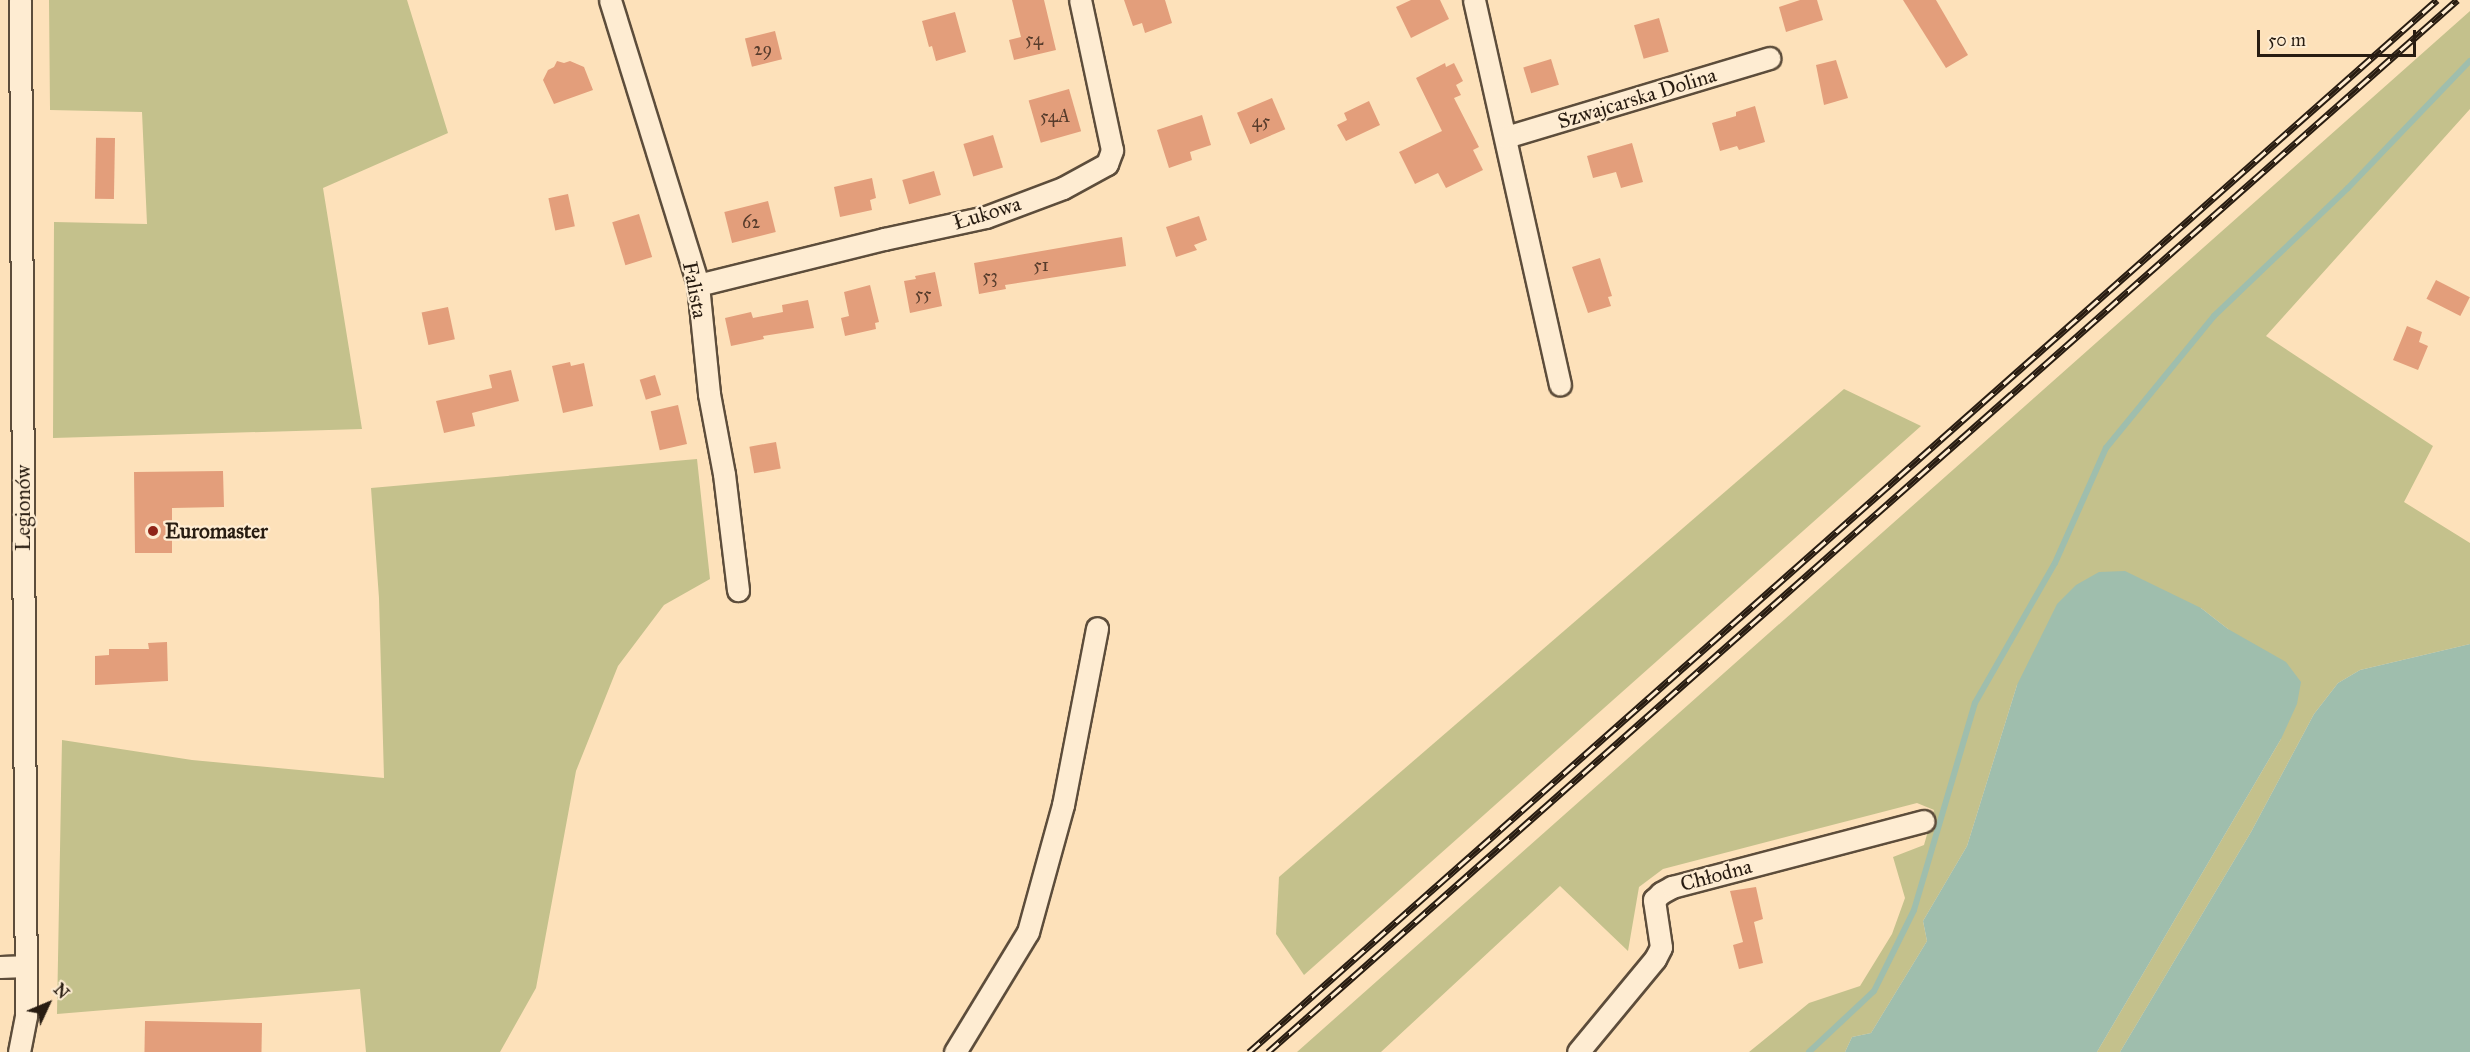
<!DOCTYPE html>
<html>
<head>
<meta charset="utf-8">
<style>
  body { margin:0 }
  #map { position:relative; width:2470px; height:1052px; overflow:hidden; background:#fde1ba; font-family:"IM FELL Great Primer",serif }
  div>[style] { position:absolute }
  .green>* { inset:0; background:#c4c18c }
  .water>* { inset:0; background:#9fbead }
  .stream>* { height:6px; margin:-3px; padding:0 3px; transform-origin:3px; border-radius:3px; background:#9fbead }
  .building>* { inset:0; background:#e39e7b; transform-origin:0 0 }
  .roads { filter:drop-shadow(2px 0 #5d4d3b) drop-shadow(-2px 0 #5d4d3b) drop-shadow(0 2px #5d4d3b) drop-shadow(0 -2px #5d4d3b) }
  .minor>* { height:21px; margin:-10.5px; padding:0 10.5px; transform-origin:10.5px; border-radius:10.5px; background:#feecd2 }
  .rail>* { height:7px; margin-top:-3.5px; transform-origin:0; background:repeating-linear-gradient(90deg,#feecd2 0 14px,#281c11 0 28px); box-sizing:border-box; border-block:2px solid #281c11 }
  .dots>* { width:16px; height:16px; translate:-50% -50%; box-sizing:border-box; border:3px solid #feecd2; border-radius:50% }
  span { translate:-50% -50%; white-space:nowrap; text-align:center; line-height:1.15; -webkit-text-stroke:4.5px #feecd2; paint-order:stroke }
  .number-label { font-size:18px; color:#573c2c }
  .number-label span { -webkit-text-stroke-width:0 }
  .street-label { font-size:21px; color:#281c11 }
  .poi-label { font-size:21px; color:#281c11; font-weight:700 }
  .left { translate:0 -50%; text-align:left }
  .north { position:absolute; left:18px; top:974px; width:60px; height:60px; -webkit-text-stroke:4px #feecd2; paint-order:stroke; rotate:46deg; font-size:16px; font-weight:700; line-height:24px; text-align:center; color:#281c11 }
  .north::after { content:''; display:block; margin:auto; width:21px; height:27px; background:#281c11; clip-path:polygon(50% 0,100% 100%,50% 72%,0 100%) }
  .scale { position:absolute; left:2257px; top:30px; width:159px; height:27px; box-sizing:border-box; border:3px solid #281c11; border-top:0; padding-left:8px; font-size:18px; line-height:21px; white-space:nowrap; color:#281c11; -webkit-text-stroke:4px #feecd2; paint-order:stroke }
</style>
</head>
<body>
<div id="map">
  <div class="green">
    <div style="clip-path:polygon(49px 0,407px 0,448px 133px,323px 188px,362px 429px,53px 438px,54px 222px,147px 224px,142px 112px,50px 110px)"></div>
    <div style="clip-path:polygon(2470px 11px,2470px 109px,2266px 336px,2433px 446px,2404px 502px,2470px 543px,2470px 644px,2360px 670px,2338px 683px,2314px 714px,2251px 832px,2120px 1052px,2097px 1052px,2281px 739px,2228px 629px,2201px 608px,2017px 685px,1967px 846px,1923px 921px,1927px 941px,1871px 1033px,1852px 1037px,1845px 1052px,1749px 1052px,1809px 1003px,1860px 986px,1892px 934px,1905px 898px,1893px 857px,1924px 845px,1934px 810px,1917px 803px,1663px 869px,1639px 887px,1628px 951px,1560px 886px,1381px 1052px,1297px 1052px)"></div>
    <div style="clip-path:polygon(1844px 389px,1921px 426px,1304px 975px,1276px 934px,1279px 877px)"></div>
    <div style="clip-path:polygon(697px 459px,710px 579px,664px 605px,618px 666px,576px 771px,536px 988px,500px 1052px,366px 1052px,360px 989px,57px 1014px,62px 740px,192px 760px,384px 778px,379px 598px,371px 488px)"></div>
  </div>
  <div class="water">
    <div style="clip-path:polygon(2125px 571px,2201px 608px,2228px 629px,2286px 662px,2301px 682px,2297px 704px,2281px 739px,2097px 1052px,1845px 1052px,1852px 1037px,1871px 1033px,1927px 941px,1923px 921px,1967px 846px,2017px 685px,2057px 604px,2076px 585px,2099px 572px)"></div>
    <div style="clip-path:polygon(2470px 644px,2470px 1052px,2120px 1052px,2251px 832px,2314px 714px,2338px 683px,2360px 670px)"></div>
  </div>
  <div class="stream">
    <div style="left:1809px;top:1052px;width:89px;rotate:-43.2deg"></div>
    <div style="left:1874px;top:991px;width:90px;rotate:-63.7deg"></div>
    <div style="left:1914px;top:910px;width:216px;rotate:-73.6deg"></div>
    <div style="left:1975px;top:703px;width:161px;rotate:-60.3deg"></div>
    <div style="left:2055px;top:563px;width:126px;rotate:-66.1deg"></div>
    <div style="left:2106px;top:448px;width:171px;rotate:-50.7deg"></div>
    <div style="left:2214px;top:316px;width:185px;rotate:-43.7deg"></div>
    <div style="left:2348px;top:188px;width:176px;rotate:-46.2deg"></div>
  </div>
  <div class="building">
    <div style="clip-path:polygon(1012px 0,1044px 0,1056px 50px,1014px 60px,1009px 40px,1021px 37px)"></div>
    <div style="clip-path:polygon(1124px 0,1165px 0,1172px 23px,1145px 33px,1142px 23px,1133px 26px)"></div>
    <div style="clip-path:polygon(1411px 0,1440px 0,1449px 19px,1411px 38px,1396px 7px)"></div>
    <div style="clip-path:polygon(1800px 0,1817px 0,1823px 20px,1786px 32px,1779px 7px)"></div>
    <div style="clip-path:polygon(1903px 0,1936px 0,1968px 55px,1946px 68px)"></div>
    <div style="clip-path:polygon(955px 12px,966px 52px,936px 61px,932px 46px,929px 47px,922px 21px)"></div>
    <div style="left:1659px;top:18px;width:35px;height:26px;rotate:74deg"></div>
    <div style="left:775px;top:31px;width:29px;height:31px;rotate:76deg"></div>
    <div style="left:1551px;top:59px;width:27px;height:29px;rotate:73deg"></div>
    <div style="clip-path:polygon(1836px 60px,1848px 98px,1824px 105px,1816px 65px)"></div>
    <div style="clip-path:polygon(557px 61px,564px 63px,570px 61px,584px 67px,593px 90px,554px 104px,543px 80px,548px 70px,554px 67px)"></div>
    <div style="clip-path:polygon(1445px 63px,1446px 67px,1454px 63px,1463px 81px,1456px 85px,1461px 95px,1454px 98px,1479px 147px,1473px 150px,1483px 170px,1446px 188px,1438px 173px,1415px 184px,1399px 152px,1442px 131px,1416px 78px)"></div>
    <div style="left:1069px;top:89px;width:44px;height:42px;rotate:74deg"></div>
    <div style="left:1272px;top:98px;width:34px;height:38px;rotate:67deg"></div>
    <div style="clip-path:polygon(1369px 101px,1380px 125px,1346px 141px,1337px 125px,1347px 120px,1344px 113px)"></div>
    <div style="clip-path:polygon(1755px 106px,1765px 142px,1739px 150px,1737px 146px,1720px 151px,1712px 123px,1736px 116px,1736px 112px)"></div>
    <div style="clip-path:polygon(1202px 115px,1211px 145px,1190px 152px,1192px 160px,1169px 168px,1157px 130px)"></div>
    <div style="left:993px;top:135px;width:34px;height:31px;rotate:73deg"></div>
    <div style="left:115px;top:138px;width:61px;height:19px;rotate:91deg"></div>
    <div style="clip-path:polygon(1632px 143px,1643px 182px,1621px 188px,1616px 172px,1593px 178px,1587px 156px)"></div>
    <div style="left:934px;top:171px;width:25px;height:33px;rotate:74deg"></div>
    <div style="clip-path:polygon(872px 178px,876px 198px,870px 200px,872px 210px,840px 217px,834px 187px)"></div>
    <div style="left:568px;top:194px;width:33px;height:20px;rotate:78deg"></div>
    <div style="left:768px;top:201px;width:32px;height:45px;rotate:76deg"></div>
    <div style="left:639px;top:214px;width:45px;height:28px;rotate:73deg"></div>
    <div style="clip-path:polygon(1199px 216px,1207px 240px,1194px 245px,1197px 250px,1176px 257px,1166px 227px)"></div>
    <div style="clip-path:polygon(1122px 237px,1126px 266px,1005px 285px,1006px 289px,979px 294px,974px 263px)"></div>
    <div style="clip-path:polygon(1600px 258px,1612px 296px,1608px 297px,1611px 306px,1588px 313px,1572px 267px)"></div>
    <div style="clip-path:polygon(935px 272px,942px 306px,910px 313px,904px 281px,916px 279px,915px 276px)"></div>
    <div style="left:2436px;top:280px;width:38px;height:21px;rotate:27deg"></div>
    <div style="clip-path:polygon(870px 285px,879px 322px,875px 323px,876px 329px,845px 336px,841px 318px,849px 316px,844px 292px)"></div>
    <div style="clip-path:polygon(808px 300px,814px 328px,763px 336px,764px 339px,731px 346px,725px 318px,751px 312px,753px 318px,783px 312px,782px 305px)"></div>
    <div style="left:448px;top:307px;width:33px;height:27px;rotate:78deg"></div>
    <div style="clip-path:polygon(2407px 326px,2422px 332px,2419px 342px,2428px 346px,2418px 370px,2393px 360px)"></div>
    <div style="clip-path:polygon(570px 362px,571px 366px,584px 363px,593px 406px,563px 413px,552px 366px)"></div>
    <div style="clip-path:polygon(511px 370px,519px 401px,472px 413px,475px 426px,444px 433px,436px 401px,492px 388px,489px 375px)"></div>
    <div style="left:655px;top:375px;width:21px;height:16px;rotate:73deg"></div>
    <div style="left:678px;top:405px;width:40px;height:28px;rotate:77deg"></div>
    <div style="left:776px;top:442px;width:27px;height:27px;rotate:80deg"></div>
    <div style="clip-path:polygon(223px 471px,224px 507px,172px 508px,172px 553px,135px 553px,134px 472px)"></div>
    <div style="clip-path:polygon(167px 642px,168px 681px,95px 685px,95px 656px,109px 655px,109px 649px,149px 649px,148px 643px)"></div>
    <div style="clip-path:polygon(1756px 887px,1763px 919px,1754px 922px,1763px 963px,1739px 969px,1733px 945px,1743px 942px,1730px 891px)"></div>
    <div style="left:145px;top:1021px;width:117px;height:31px;rotate:1deg"></div>
  </div>
  <div class="roads">
    <div class="minor">
      <div style="left:610px;top:0;width:298px;rotate:72.8deg"></div>
      <div style="left:698px;top:285px;width:110px;rotate:84.2deg"></div>
      <div style="left:709px;top:394px;width:81px;rotate:79.4deg"></div>
      <div style="left:724px;top:474px;width:117px;rotate:83.1deg"></div>
      <div style="left:1474px;top:0;width:394px;rotate:77.4deg"></div>
      <div style="left:1506px;top:137px;width:275px;rotate:-16.7deg"></div>
      <div style="left:698px;top:285px;width:192px;rotate:-13.9deg"></div>
      <div style="left:884px;top:239px;width:104px;rotate:-12.2deg"></div>
      <div style="left:986px;top:217px;width:82px;rotate:-20.6deg"></div>
      <div style="left:1063px;top:188px;width:50px;rotate:-28.6deg"></div>
      <div style="left:1107px;top:164px;width:15px;rotate:-70deg"></div>
      <div style="left:1112px;top:150px;width:153px;rotate:-102deg"></div>
      <div style="left:0;top:967px;width:25px;rotate:-2deg"></div>
      <div style="left:19px;top:1052px;width:37px;rotate:-79deg"></div>
      <div style="left:26px;top:1016px;width:1016px;rotate:-90.34deg"></div>
      <div style="left:955px;top:1052px;width:140px;rotate:-58.7deg"></div>
      <div style="left:1028px;top:932px;width:132px;rotate:-74.6deg"></div>
      <div style="left:1063px;top:805px;width:180px;rotate:-79.1deg"></div>
      <div style="left:1578px;top:1052px;width:121px;rotate:-50.4deg"></div>
      <div style="left:1655px;top:959px;width:13px;rotate:-63deg"></div>
      <div style="left:1661px;top:947px;width:48px;rotate:-98.5deg"></div>
      <div style="left:1654px;top:900px;width:10px;rotate:-45deg"></div>
      <div style="left:1661px;top:893px;width:13px;rotate:-29deg"></div>
      <div style="left:1672px;top:887px;width:260px;rotate:-14.7deg"></div>
    </div>
  </div>
  <div class="rail">
    <div style="left:1249px;top:1052px;width:1587px;rotate:-41.53deg"></div>
    <div style="left:1268px;top:1052px;width:1588px;rotate:-41.5deg"></div>
  </div>
  <div class="dots">
    <div style="left:153px;top:531px;background:#8f2418"></div>
  </div>
  <div class="number-label">
    <span style="left:1034px;top:39px">54</span>
    <span style="left:763px;top:49px">29</span>
    <span style="left:1055px;top:116px">54A</span>
    <span style="left:1261px;top:121px">45</span>
    <span style="left:751px;top:222px">62</span>
    <span style="left:1041px;top:265px">51</span>
    <span style="left:990px;top:276px">53</span>
    <span style="left:923px;top:294px">55</span>
  </div>
  <div class="street-label">
    <span style="left:1637px;top:98px;rotate:-17deg">Szwajcarska Dolina</span>
    <span style="left:987px;top:213px;rotate:-17deg">Łukowa</span>
    <span style="left:695px;top:290px;rotate:79deg">Falista</span>
    <span style="left:23px;top:508px;rotate:-90deg">Legionów</span>
    <span style="left:1716px;top:875px;rotate:-15deg">Chłodna</span>
  </div>
  <div class="poi-label">
    <span class="left" style="left:165px;top:531px">Euromaster</span>
  </div>
  <div class="north">N</div>
  <div class="scale">50 m</div>
</div>
</body>
</html>
